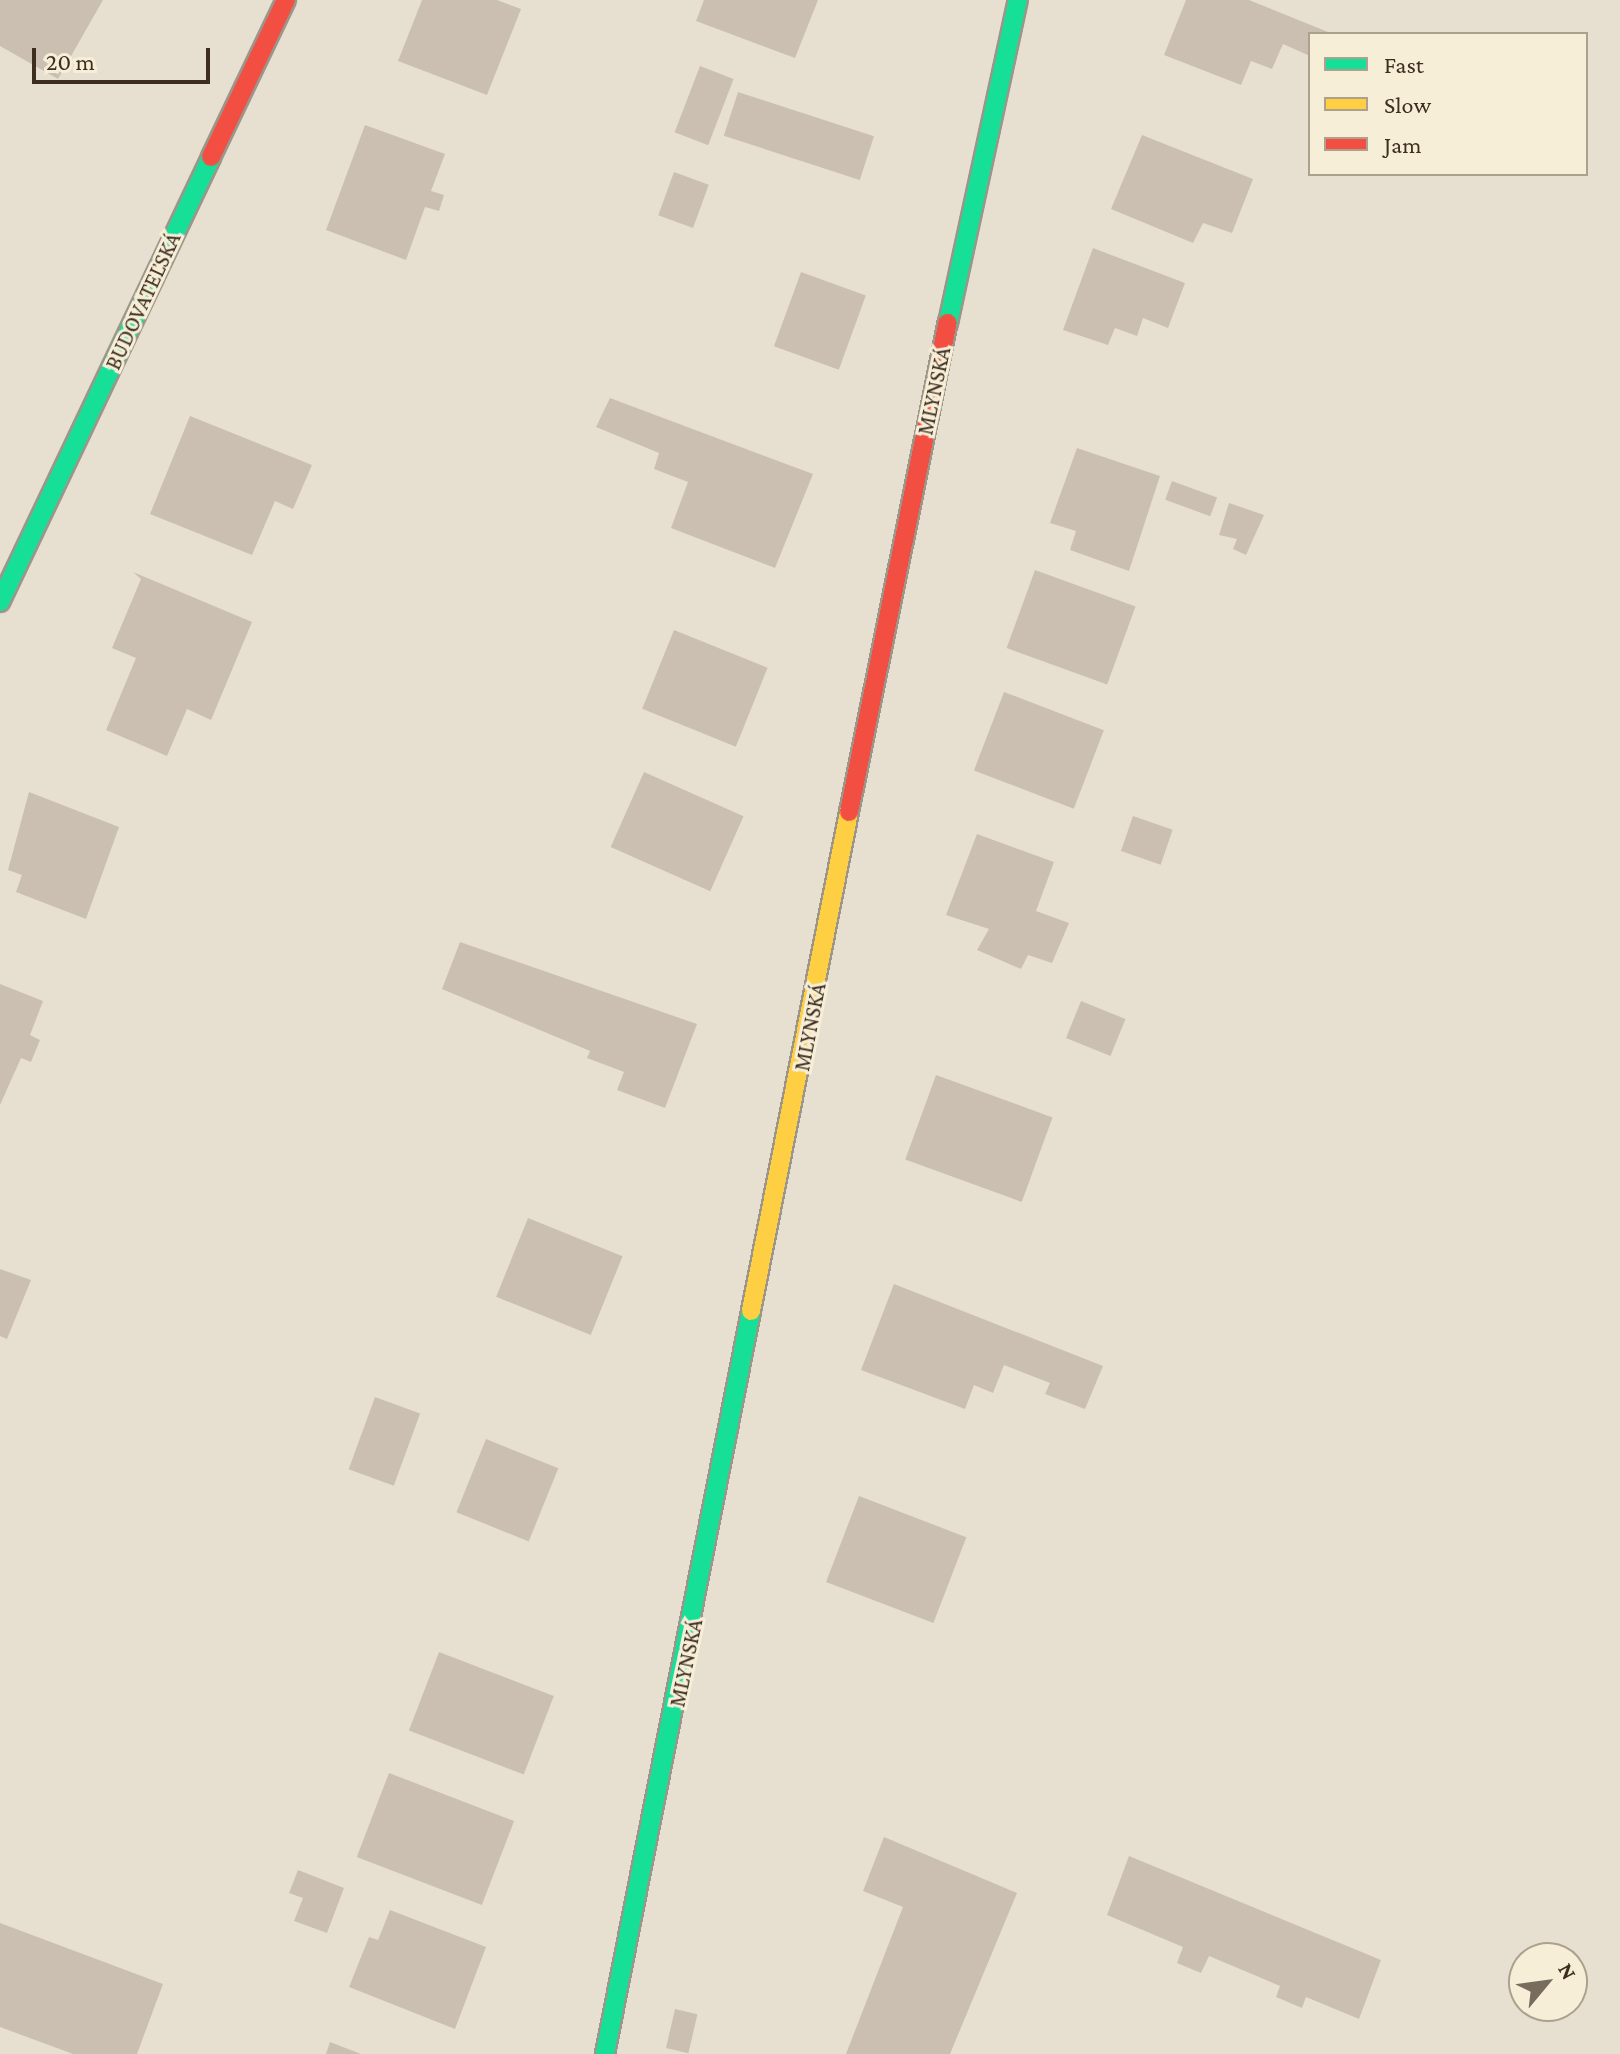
<!DOCTYPE html>
<html>
<head>
<meta charset="utf-8">
<style>
  body { margin:0 }
  #map { position:relative; width:1620px; height:2054px; overflow:hidden; background:#e7e0d1; font-family:"Crimson Pro",serif }
  div>[style] { position:absolute }
  .building>* { inset:0; background:#cbbfb2; transform-origin:0 0 }
  .roads { filter:drop-shadow(2px 0 #9c958a) drop-shadow(-2px 0 #9c958a) drop-shadow(0 2px #9c958a) drop-shadow(0 -2px #9c958a) }
  .fast>* { height:18px; margin:-9px; padding:0 9px; transform-origin:9px; border-radius:9px; background:#16e098 }
  .slow>* { height:18px; margin:-9px; padding:0 9px; transform-origin:9px; border-radius:9px; background:#ffcf43 }
  .jam>* { height:18px; margin:-9px; padding:0 9px; transform-origin:9px; border-radius:9px; background:#f24e42 }
  span { translate:-50% -50%; white-space:nowrap; text-align:center; line-height:1.15; -webkit-text-stroke:6px #f7eed8; paint-order:stroke }
  .street-label { font-size:22px; color:#3d2e20 }
  .legend { position:absolute; left:1308px; top:32px; width:280px; height:144px; box-sizing:border-box; background:#f7eed8; border:2px solid #ada18e; margin:0; padding:10px 14px; list-style:none; font-size:24px; color:#3d2e20 }
  .legend li { display:flex; align-items:center; gap:16px; height:40px }
  .legend b { width:40px; border:2px solid #ada18e }
  .north { position:absolute; left:1508px; top:1942px; width:80px; height:80px; box-sizing:border-box; background:#f7eed8; border:2px solid #ada18e; border-radius:50%; rotate:61deg; font-size:22px; font-weight:700; line-height:32px; text-align:center; color:#3d2e20 }
  .north::after { content:''; display:block; margin:auto; width:28px; height:36px; background:#786c5e; clip-path:polygon(50% 0,100% 100%,50% 72%,0 100%) }
  .scale { position:absolute; left:32px; top:48px; width:178px; height:36px; box-sizing:border-box; border:4px solid #3d2e20; border-top:0; padding-left:10px; font-size:24px; line-height:28px; white-space:nowrap; color:#3d2e20; -webkit-text-stroke:6px #f7eed8; paint-order:stroke }
</style>
</head>
<body>
<div id="map">
  <div class="building">
    <div style="clip-path:polygon(0 0,103px 0,58px 79px,0 46px)"></div>
    <div style="clip-path:polygon(422px 0,497px 0,521px 9px,487px 95px,398px 61px)"></div>
    <div style="clip-path:polygon(704px 0,818px 0,795px 58px,696px 21px)"></div>
    <div style="clip-path:polygon(1186px 0,1249px 0,1333px 34px,1310px 34px,1310px 56px,1283px 44px,1272px 69px,1251px 61px,1241px 85px,1164px 55px)"></div>
    <div style="left:700px;top:66px;width:36px;height:71px;rotate:21deg"></div>
    <div style="left:738px;top:92px;width:143px;height:46px;rotate:18deg"></div>
    <div style="clip-path:polygon(365px 125px,445px 154px,431px 191px,444px 195px,439px 211px,425px 207px,406px 260px,326px 230px)"></div>
    <div style="clip-path:polygon(1142px 135px,1253px 179px,1232px 233px,1203px 223px,1193px 243px,1111px 209px)"></div>
    <div style="left:674px;top:172px;width:37px;height:46px;rotate:20deg"></div>
    <div style="clip-path:polygon(1093px 248px,1185px 283px,1168px 328px,1143px 318px,1137px 336px,1115px 328px,1108px 345px,1063px 330px)"></div>
    <div style="left:801px;top:272px;width:69px;height:79px;rotate:20deg"></div>
    <div style="clip-path:polygon(610px 398px,813px 474px,775px 568px,671px 528px,688px 482px,654px 469px,659px 453px,596px 427px)"></div>
    <div style="clip-path:polygon(190px 416px,312px 465px,293px 509px,275px 501px,252px 555px,150px 514px)"></div>
    <div style="clip-path:polygon(1077px 448px,1160px 476px,1129px 571px,1070px 550px,1076px 531px,1050px 523px)"></div>
    <div style="left:1172px;top:481px;width:48px;height:20px;rotate:20deg"></div>
    <div style="clip-path:polygon(1229px 503px,1264px 515px,1246px 555px,1233px 549px,1237px 539px,1219px 535px)"></div>
    <div style="left:1035px;top:570px;width:107px;height:83px;rotate:20deg"></div>
    <div style="clip-path:polygon(133px 572px,252px 622px,211px 720px,187px 709px,167px 756px,106px 730px,136px 658px,112px 648px,141px 579px)"></div>
    <div style="left:674px;top:630px;width:101px;height:85px;rotate:22deg"></div>
    <div style="left:1004px;top:692px;width:107px;height:84px;rotate:21deg"></div>
    <div style="left:644px;top:772px;width:109px;height:82px;rotate:24deg"></div>
    <div style="clip-path:polygon(29px 792px,119px 827px,86px 919px,16px 892px,22px 875px,8px 870px)"></div>
    <div style="left:1133px;top:816px;width:42px;height:37px;rotate:19deg"></div>
    <div style="clip-path:polygon(977px 834px,1054px 862px,1036px 911px,1069px 923px,1052px 963px,1028px 955px,1021px 969px,977px 950px,989px 929px,946px 915px)"></div>
    <div style="clip-path:polygon(460px 942px,697px 1024px,665px 1108px,617px 1090px,624px 1072px,587px 1058px,590px 1051px,442px 989px)"></div>
    <div style="clip-path:polygon(0 984px,43px 1001px,30px 1035px,40px 1040px,31px 1062px,21px 1058px,0 1105px)"></div>
    <div style="left:1081px;top:1001px;width:48px;height:40px;rotate:22deg"></div>
    <div style="left:936px;top:1075px;width:124px;height:90px;rotate:20deg"></div>
    <div style="left:528px;top:1218px;width:102px;height:85px;rotate:22deg"></div>
    <div style="clip-path:polygon(0 1269px,31px 1280px,7px 1339px,0 1336px)"></div>
    <div style="clip-path:polygon(894px 1284px,1103px 1366px,1085px 1409px,1045px 1394px,1050px 1383px,1004px 1365px,993px 1393px,974px 1385px,965px 1409px,861px 1370px)"></div>
    <div style="left:375px;top:1397px;width:48px;height:77px;rotate:20deg"></div>
    <div style="left:486px;top:1439px;width:78px;height:79px;rotate:22deg"></div>
    <div style="left:859px;top:1496px;width:115px;height:92px;rotate:21deg"></div>
    <div style="left:439px;top:1652px;width:123px;height:84px;rotate:21deg"></div>
    <div style="left:389px;top:1773px;width:134px;height:90px;rotate:21deg"></div>
    <div style="clip-path:polygon(884px 1837px,1017px 1893px,950px 2054px,846px 2054px,903px 1907px,863px 1891px)"></div>
    <div style="clip-path:polygon(1129px 1856px,1381px 1960px,1359px 2019px,1306px 1997px,1302px 2008px,1276px 1997px,1280px 1986px,1209px 1956px,1201px 1973px,1177px 1963px,1183px 1947px,1107px 1915px)"></div>
    <div style="clip-path:polygon(298px 1870px,344px 1888px,327px 1933px,294px 1921px,303px 1898px,289px 1893px)"></div>
    <div style="clip-path:polygon(390px 1910px,486px 1947px,455px 2029px,349px 1987px,369px 1937px,378px 1940px)"></div>
    <div style="clip-path:polygon(0 1923px,163px 1984px,137px 2054px,73px 2054px,0 2027px)"></div>
    <div style="left:675px;top:2009px;width:23px;height:40px;rotate:13deg"></div>
    <div style="clip-path:polygon(330px 2042px,361px 2054px,326px 2054px)"></div>
  </div>
  <div class="roads">
    <div class="fast">
      <div style="left:948px;top:323px;width:330px;rotate:-77.8deg"></div>
      <div style="left:0;top:602px;width:492px;rotate:-64.6deg"></div>
      <div style="left:605px;top:2054px;width:757px;rotate:-78.88deg"></div>
    </div>
    <div class="slow">
      <div style="left:751px;top:1311px;width:509px;rotate:-78.89deg"></div>
    </div>
    <div class="jam">
      <div style="left:211px;top:157px;width:174px;rotate:-64.5deg"></div>
      <div style="left:849px;top:812px;width:499px;rotate:-78.6deg"></div>
    </div>
  </div>
  <div class="street-label">
    <span style="left:143px;top:301px;rotate:-65deg">BUDOVATEĽSKÁ</span>
    <span style="left:934px;top:391px;rotate:-78deg">MLYNSKÁ</span>
    <span style="left:810px;top:1027px;rotate:-79deg">MLYNSKÁ</span>
    <span style="left:686px;top:1663px;rotate:-78deg">MLYNSKÁ</span>
  </div>
  <ul class="legend">
  <li><b style="height:10px;background:#16e098"></b>Fast</li>
  <li><b style="height:10px;background:#ffcf43"></b>Slow</li>
  <li><b style="height:10px;background:#f24e42"></b>Jam</li>
  </ul>
  <div class="north">N</div>
  <div class="scale">20 m</div>
</div>
</body>
</html>
